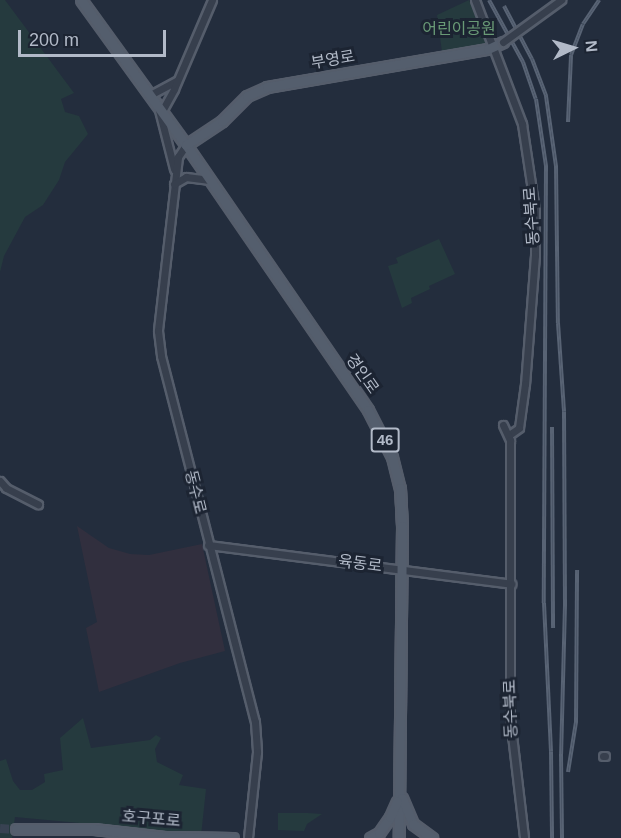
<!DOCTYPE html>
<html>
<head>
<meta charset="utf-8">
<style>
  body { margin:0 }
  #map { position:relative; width:621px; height:838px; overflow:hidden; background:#232d3d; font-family:Arial,"Noto Sans KR",sans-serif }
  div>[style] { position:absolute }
  .medical>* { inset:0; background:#312f3e }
  .green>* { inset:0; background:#253a3e }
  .major-tunnel>* { height:9px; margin-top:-4.5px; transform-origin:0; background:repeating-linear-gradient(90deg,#384252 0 9px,transparent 0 13.5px) }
  .roads { filter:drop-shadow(2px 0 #555d6b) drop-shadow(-2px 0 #555d6b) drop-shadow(0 2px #555d6b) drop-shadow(0 -2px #555d6b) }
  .minor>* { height:7px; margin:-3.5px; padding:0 3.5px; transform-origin:3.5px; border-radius:3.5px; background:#373f4d }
  .major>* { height:9px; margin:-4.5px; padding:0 4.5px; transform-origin:4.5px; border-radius:4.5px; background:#545e6d }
  .rail>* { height:4px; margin-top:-2px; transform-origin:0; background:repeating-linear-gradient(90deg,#1c2432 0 4.5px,#586374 0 9px); box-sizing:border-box; border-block:2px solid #586374 }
  .bridges { filter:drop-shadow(2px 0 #555d6b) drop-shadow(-2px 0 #555d6b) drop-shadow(0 2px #555d6b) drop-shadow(0 -2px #555d6b) }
  .minor-bridge>* { height:7px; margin:-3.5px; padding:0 3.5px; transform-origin:3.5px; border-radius:3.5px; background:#373f4d }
  span { translate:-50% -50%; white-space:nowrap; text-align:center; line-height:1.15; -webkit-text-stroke:6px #1c2432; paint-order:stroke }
  .shield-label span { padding:2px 4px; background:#1c2432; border:2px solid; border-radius:4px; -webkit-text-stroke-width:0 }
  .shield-label { font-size:15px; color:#b2bac8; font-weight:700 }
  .park-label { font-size:16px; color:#699a76 }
  .street-label { font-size:16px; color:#b2bac8 }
  .north { position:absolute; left:543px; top:18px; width:60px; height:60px; -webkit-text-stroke:4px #1c2432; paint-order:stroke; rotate:85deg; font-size:16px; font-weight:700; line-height:24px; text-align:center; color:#b2bac8 }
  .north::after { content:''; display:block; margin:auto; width:21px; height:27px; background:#b2bac8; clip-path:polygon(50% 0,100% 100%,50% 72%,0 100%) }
  .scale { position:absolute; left:18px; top:30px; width:148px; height:27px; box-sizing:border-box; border:3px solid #b2bac8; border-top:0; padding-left:8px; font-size:18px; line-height:21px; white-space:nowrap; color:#b2bac8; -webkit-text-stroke:4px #1c2432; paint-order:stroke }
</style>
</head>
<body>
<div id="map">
  <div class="medical">
    <div style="clip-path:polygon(77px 526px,109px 548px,130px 554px,149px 555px,202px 544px,225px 651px,180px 663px,99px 692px,86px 628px,97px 622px)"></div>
  </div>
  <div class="green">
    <div style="clip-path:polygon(0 0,5px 0,74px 93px,61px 99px,65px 112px,79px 116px,88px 134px,65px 162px,59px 180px,43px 205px,25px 217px,4px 256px,0 272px)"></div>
    <div style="clip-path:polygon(469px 0,487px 44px,442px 52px,437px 15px)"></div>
    <div style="clip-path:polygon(439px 239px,455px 274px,429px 286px,430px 289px,411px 298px,412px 303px,402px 308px,388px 266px,398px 263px,396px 258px)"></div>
    <div style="clip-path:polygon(83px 718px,91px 748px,150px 740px,156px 735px,161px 738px,155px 749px,157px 762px,183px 775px,179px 785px,206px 789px,201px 836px,155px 834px,155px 830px,15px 817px,12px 838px,0 838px,0 761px,6px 759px,13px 781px,20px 790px,32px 790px,45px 782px,44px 774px,63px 770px,60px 738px)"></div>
    <div style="clip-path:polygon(278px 813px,308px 813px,322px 814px,307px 824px,304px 831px,278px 830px)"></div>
  </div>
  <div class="major-tunnel">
    <div style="left:0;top:828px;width:16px;rotate:4deg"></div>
  </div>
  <div class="roads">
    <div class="minor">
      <div style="left:475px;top:0;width:133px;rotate:69.2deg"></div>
      <div style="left:522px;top:124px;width:87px;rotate:81.4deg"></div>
      <div style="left:535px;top:210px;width:45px;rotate:90deg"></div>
      <div style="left:535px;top:255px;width:129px;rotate:94.4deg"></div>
      <div style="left:525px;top:384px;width:44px;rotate:97.8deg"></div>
      <div style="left:519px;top:428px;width:12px;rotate:145deg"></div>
      <div style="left:150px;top:95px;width:30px;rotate:-28deg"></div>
      <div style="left:159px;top:110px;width:61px;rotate:75.7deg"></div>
      <div style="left:162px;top:111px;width:25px;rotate:-61deg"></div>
      <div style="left:174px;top:89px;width:97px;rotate:-66.9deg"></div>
      <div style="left:186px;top:145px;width:14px;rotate:124deg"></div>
      <div style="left:178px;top:157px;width:175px;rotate:96.6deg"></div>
      <div style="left:158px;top:331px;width:25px;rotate:83deg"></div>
      <div style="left:161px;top:356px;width:378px;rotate:75.6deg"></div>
      <div style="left:255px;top:722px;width:30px;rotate:86deg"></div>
      <div style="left:257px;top:752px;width:86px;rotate:96deg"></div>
      <div style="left:174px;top:184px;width:14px;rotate:-30deg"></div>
      <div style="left:186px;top:177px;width:24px;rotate:7deg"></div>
      <div style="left:503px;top:425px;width:17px;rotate:65deg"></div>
      <div style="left:510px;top:440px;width:278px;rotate:90deg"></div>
      <div style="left:510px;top:718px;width:121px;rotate:83.3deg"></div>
      <div style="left:0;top:481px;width:9px;rotate:49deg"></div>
      <div style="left:6px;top:488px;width:36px;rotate:27deg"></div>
      <div style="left:208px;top:545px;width:306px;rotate:7.3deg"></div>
      <div style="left:603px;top:756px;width:2px"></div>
    </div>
    <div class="major">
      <div style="left:81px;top:0;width:179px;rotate:54.1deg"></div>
      <div style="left:186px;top:145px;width:321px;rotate:55.5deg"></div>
      <div style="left:368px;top:410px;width:53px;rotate:62.9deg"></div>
      <div style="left:392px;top:457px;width:32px;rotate:76deg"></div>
      <div style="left:400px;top:488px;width:38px;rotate:87deg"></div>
      <div style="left:402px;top:526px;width:312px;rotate:90.6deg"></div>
      <div style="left:186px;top:145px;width:43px;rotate:-33.7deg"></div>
      <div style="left:222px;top:121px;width:35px;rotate:-45deg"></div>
      <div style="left:247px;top:96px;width:22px;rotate:-24deg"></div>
      <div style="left:267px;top:87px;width:224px;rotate:-9.8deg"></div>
      <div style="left:488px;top:49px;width:17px;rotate:-25deg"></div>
      <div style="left:402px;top:798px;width:28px;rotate:67deg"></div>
      <div style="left:413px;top:824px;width:24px;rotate:36deg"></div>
      <div style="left:16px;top:829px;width:78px"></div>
      <div style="left:94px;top:829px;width:71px;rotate:6.4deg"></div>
      <div style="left:165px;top:837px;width:68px;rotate:0.8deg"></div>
      <div style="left:370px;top:838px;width:10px;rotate:-29deg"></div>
      <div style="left:379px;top:833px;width:19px;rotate:-55deg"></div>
      <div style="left:390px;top:817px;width:17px;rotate:-66deg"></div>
    </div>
  </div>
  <div class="rail">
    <div style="left:489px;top:0;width:71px;rotate:61.3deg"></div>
    <div style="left:523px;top:62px;width:39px;rotate:71deg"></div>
    <div style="left:536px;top:99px;width:68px;rotate:81.5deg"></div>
    <div style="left:546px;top:166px;width:437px;rotate:90.3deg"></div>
    <div style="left:544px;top:603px;width:149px;rotate:87.3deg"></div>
    <div style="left:551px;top:752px;width:86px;rotate:89.3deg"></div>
    <div style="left:504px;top:6px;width:60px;rotate:62.2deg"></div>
    <div style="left:532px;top:59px;width:40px;rotate:69deg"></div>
    <div style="left:546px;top:96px;width:71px;rotate:81.9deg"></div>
    <div style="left:556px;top:166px;width:157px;rotate:89.3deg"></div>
    <div style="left:558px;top:323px;width:89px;rotate:86.1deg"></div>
    <div style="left:564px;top:412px;width:193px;rotate:89.7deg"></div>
    <div style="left:565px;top:605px;width:149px;rotate:91.5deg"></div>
    <div style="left:561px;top:754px;width:84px;rotate:89.3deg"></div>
    <div style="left:568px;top:122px;width:67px;rotate:-87.4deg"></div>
    <div style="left:571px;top:55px;width:33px;rotate:-69deg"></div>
    <div style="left:583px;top:24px;width:29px;rotate:-56deg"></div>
    <div style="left:552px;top:427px;width:201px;rotate:89.7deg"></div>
    <div style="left:568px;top:772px;width:51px;rotate:-80.9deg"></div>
    <div style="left:576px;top:722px;width:152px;rotate:-89.6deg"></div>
  </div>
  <div class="bridges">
    <div class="minor-bridge">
      <div style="left:503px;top:42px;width:72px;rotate:-35.9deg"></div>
    </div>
  </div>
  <div class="shield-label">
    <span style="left:385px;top:440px">46</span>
  </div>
  <div class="park-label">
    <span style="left:459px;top:29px">어린이공원</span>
  </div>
  <div class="street-label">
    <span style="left:333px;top:60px;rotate:-10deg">부영로</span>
    <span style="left:532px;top:216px;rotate:-94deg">동수북로</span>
    <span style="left:362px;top:374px;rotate:55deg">경인로</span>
    <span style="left:195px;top:492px;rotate:76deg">동수로</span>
    <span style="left:360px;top:564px;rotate:7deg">육동로</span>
    <span style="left:511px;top:709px;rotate:-92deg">동수북로</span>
    <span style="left:151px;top:819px;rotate:5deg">호구포로</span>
  </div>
  <div class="north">N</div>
  <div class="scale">200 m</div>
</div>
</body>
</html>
